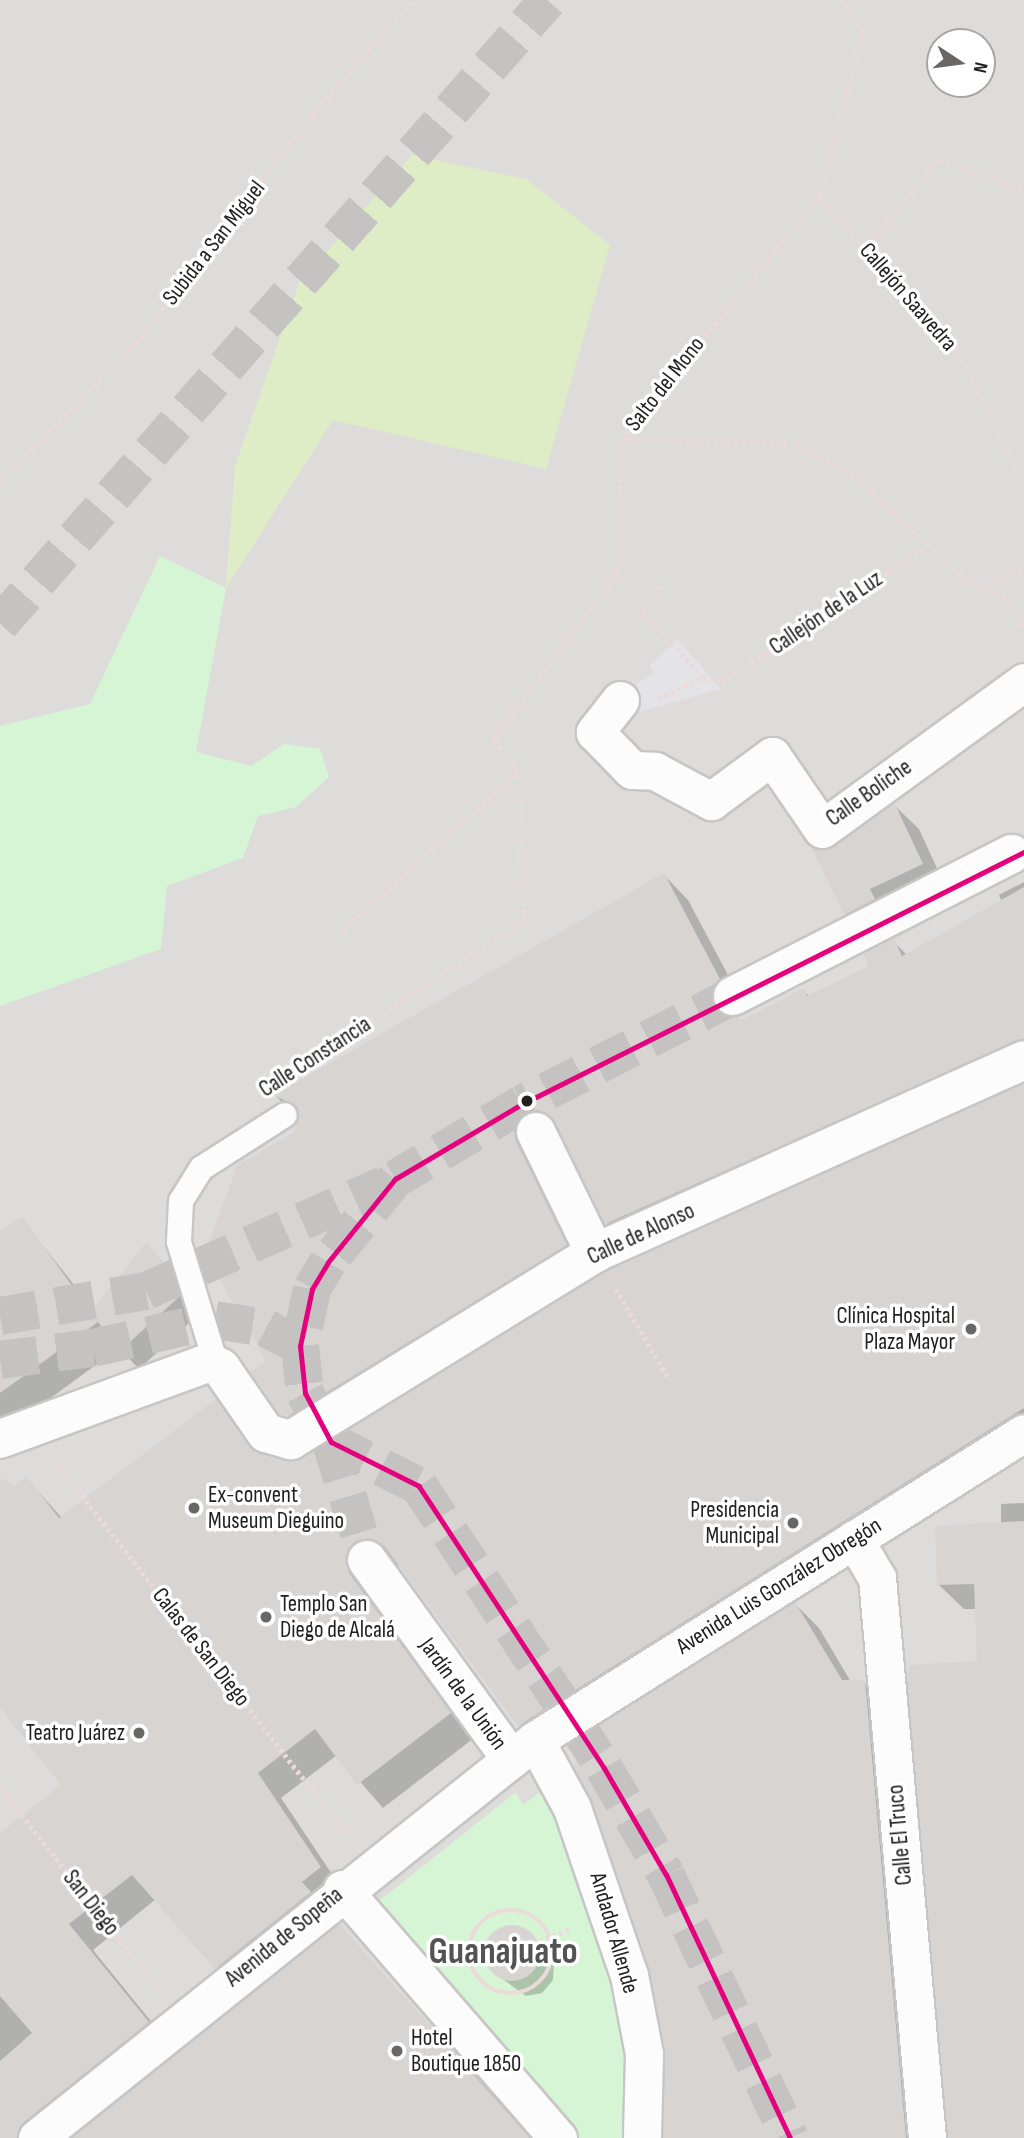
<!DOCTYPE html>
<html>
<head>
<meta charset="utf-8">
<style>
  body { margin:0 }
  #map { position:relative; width:1024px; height:2138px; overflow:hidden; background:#eeece9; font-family:"Sofia Sans Condensed",sans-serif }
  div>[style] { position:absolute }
  .residential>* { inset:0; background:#dddcda }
  .grass>* { inset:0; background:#dfedc6 }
  .park>* { inset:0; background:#d6f5d4 }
  .plaza>* { inset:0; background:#e3e3e8 }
  .shadow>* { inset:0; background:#0003 }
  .building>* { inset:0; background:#d7d4d2 }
  .round { border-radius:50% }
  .minor-tunnel>* { height:38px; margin-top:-19px; transform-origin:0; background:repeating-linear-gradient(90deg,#c5c3c1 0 38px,transparent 0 57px) }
  .path>* { height:4.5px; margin-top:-2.25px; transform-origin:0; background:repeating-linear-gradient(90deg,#ecd9d9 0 3.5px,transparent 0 7px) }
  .path>.ring { margin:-2.25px; padding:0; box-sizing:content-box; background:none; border:4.5px solid #ecd9d9; border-radius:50% }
  .roads { filter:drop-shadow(2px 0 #c7c6c5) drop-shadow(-2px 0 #c7c6c5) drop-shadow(0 2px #c7c6c5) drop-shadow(0 -2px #c7c6c5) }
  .service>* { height:24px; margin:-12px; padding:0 12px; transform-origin:12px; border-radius:12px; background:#fcfcfc }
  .pedestrian>* { height:37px; margin:-18.5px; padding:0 18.5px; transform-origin:18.5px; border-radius:18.5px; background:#fcfcfc }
  .minor>* { height:38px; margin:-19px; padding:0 19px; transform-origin:19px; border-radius:19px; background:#fcfcfc }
  .bus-1>* { height:5px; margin:-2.5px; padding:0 2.5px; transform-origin:2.5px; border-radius:2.5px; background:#e5007d }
  .dots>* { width:19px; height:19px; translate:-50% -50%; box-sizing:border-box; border:4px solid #fff; border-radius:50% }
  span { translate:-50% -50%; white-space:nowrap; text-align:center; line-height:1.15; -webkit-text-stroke:7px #fff; paint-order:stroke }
  .street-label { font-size:23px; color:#202020 }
  .poi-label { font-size:23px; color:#202020 }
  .right { translate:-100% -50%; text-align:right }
  .left { translate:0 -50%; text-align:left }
  .town-label { font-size:37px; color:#535353; font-weight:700 }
  .north { position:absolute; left:926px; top:28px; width:70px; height:70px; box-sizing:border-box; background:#fff; border:2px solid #a6a6a6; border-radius:50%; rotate:103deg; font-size:19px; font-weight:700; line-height:28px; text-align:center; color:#202020 }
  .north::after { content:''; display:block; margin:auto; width:24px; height:32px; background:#686766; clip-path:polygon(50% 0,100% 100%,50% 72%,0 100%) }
</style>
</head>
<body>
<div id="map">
  <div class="residential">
    <div style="clip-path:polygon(evenodd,0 0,1024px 0,1024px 2138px,0 2138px,0 0,940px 42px,982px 42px,982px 84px,940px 84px,940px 42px)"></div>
  </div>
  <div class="grass">
    <div style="clip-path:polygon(412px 155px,526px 179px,610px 245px,546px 469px,333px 420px,226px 588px,235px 466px,299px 283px)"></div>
  </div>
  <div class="park">
    <div style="clip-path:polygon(160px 556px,226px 588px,196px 752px,251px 766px,284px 744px,320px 749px,329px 777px,296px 807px,258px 816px,243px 858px,167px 886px,161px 949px,0 1006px,0 726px,90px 704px)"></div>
    <div style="clip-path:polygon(544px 1789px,588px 1897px,629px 2033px,626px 2138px,577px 2138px,378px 1902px,516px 1792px,523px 1805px)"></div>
  </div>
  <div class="plaza">
    <div style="clip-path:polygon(677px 639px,721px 689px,635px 713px,622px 695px,654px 672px,649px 666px)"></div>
  </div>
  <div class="shadow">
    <div style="clip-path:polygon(895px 806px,919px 829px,946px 888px,870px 937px,846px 914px,835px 848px)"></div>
    <div style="clip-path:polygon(664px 875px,688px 900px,744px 1005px,736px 1019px,742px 1022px,803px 990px,810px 997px,871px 967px,893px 941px,907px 955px,1002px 902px,999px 895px,1024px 882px,1024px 1071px,631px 1248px,607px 1223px,565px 1137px,552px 1136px,590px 1270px,314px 1440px,289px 1415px,268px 1361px,298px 1118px,276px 1096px)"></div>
    <div style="clip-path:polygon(1024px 1086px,1024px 1447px,544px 1750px,402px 1567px,391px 1562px,474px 1738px,383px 1808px,337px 1755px,281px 1798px,344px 1892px,241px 1992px,156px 1899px,93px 1950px,172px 2047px,58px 2138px,0 2138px,0 1839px,63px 1785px,0 1705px,0 1480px,15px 1488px,26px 1478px,62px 1518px,216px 1401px,264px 1456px,302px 1461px)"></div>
    <div style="clip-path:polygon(21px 1218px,94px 1310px,164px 1263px,191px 1293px,198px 1315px,139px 1369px,119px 1348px,0 1435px,0 1233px)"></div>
    <div style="clip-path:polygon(1024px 1503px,1024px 2138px,949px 2138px,979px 1663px,977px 1609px,964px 1609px,939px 1585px,1001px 1524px,1001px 1504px)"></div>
    <div style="clip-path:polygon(795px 1604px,819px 1628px,851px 1682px,864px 1682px,889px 1707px,928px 2138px,665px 2138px)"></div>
    <div style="clip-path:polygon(339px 1926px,532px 2138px,73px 2138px)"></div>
    <div style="clip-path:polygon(517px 1928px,554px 1962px,553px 1980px,542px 1993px,526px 1996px,493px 1972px,486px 1948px,501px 1929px)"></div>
  </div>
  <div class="building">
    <div style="clip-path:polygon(895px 804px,923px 864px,870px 889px,875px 899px,844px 915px,812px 848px,834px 846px)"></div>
    <div style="clip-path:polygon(664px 873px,720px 979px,711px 994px,714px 1006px,742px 1020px,804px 988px,807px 996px,869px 966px,863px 954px,894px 939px,902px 956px,1024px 887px,1024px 1039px,605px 1224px,555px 1122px,538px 1110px,526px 1113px,514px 1130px,516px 1141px,567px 1245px,288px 1416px,279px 1414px,251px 1372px,266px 1361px,205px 1253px,237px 1166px,295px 1132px,298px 1108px,274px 1095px)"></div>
    <div style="clip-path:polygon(1024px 1084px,1024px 1408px,518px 1726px,385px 1547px,375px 1540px,355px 1542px,347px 1552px,349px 1573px,451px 1713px,357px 1785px,315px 1729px,258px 1773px,321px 1867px,302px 1882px,311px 1892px,215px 1969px,132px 1875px,69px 1924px,149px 2022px,24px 2122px,17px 2138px,0 2138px,0 2061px,32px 2033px,0 1996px,0 1833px,61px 1785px,0 1708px,0 1478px,15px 1486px,26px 1476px,59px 1518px,216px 1399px,259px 1454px,302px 1459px,605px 1272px)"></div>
    <div style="clip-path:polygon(22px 1216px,98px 1322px,0 1393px,0 1231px)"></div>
    <div style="clip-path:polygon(146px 1242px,173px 1273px,180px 1296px,119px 1352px,91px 1312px)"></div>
    <div style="clip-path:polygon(1024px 1521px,1024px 2138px,948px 2138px,907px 1681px,910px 1665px,977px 1661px,974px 1584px,937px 1585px,935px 1526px)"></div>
    <div style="clip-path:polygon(795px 1602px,842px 1680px,865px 1680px,906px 2138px,663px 2138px,665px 2054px,650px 1971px,592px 1801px,574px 1768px,583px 1735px)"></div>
    <div style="clip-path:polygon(339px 1924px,530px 2138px,71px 2138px)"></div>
    <div class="round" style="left:484px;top:1925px;width:56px;height:56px"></div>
  </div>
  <div class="minor-tunnel">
    <div style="left:0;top:624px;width:830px;rotate:-48.71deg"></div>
    <div style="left:733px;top:996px;width:237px;rotate:152.9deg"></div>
    <div style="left:522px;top:1104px;width:147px;rotate:149.4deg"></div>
    <div style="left:395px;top:1179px;width:107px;rotate:128.9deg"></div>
    <div style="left:328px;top:1262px;width:31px;rotate:121deg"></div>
    <div style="left:312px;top:1289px;width:58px;rotate:101.9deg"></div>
    <div style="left:300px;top:1346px;width:47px;rotate:83.9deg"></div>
    <div style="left:305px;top:1393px;width:55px;rotate:62deg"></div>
    <div style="left:331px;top:1442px;width:98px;rotate:26.6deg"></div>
    <div style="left:419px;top:1486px;width:337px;rotate:56.7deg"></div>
    <div style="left:604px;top:1768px;width:124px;rotate:59.9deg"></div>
    <div style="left:666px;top:1875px;width:291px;rotate:64.8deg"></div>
    <div style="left:0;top:1316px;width:148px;rotate:-9.7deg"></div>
    <div style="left:146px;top:1291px;width:261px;rotate:-24deg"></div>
    <div style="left:0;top:1360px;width:94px;rotate:-7.4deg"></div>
    <div style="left:93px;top:1348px;width:125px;rotate:-12.9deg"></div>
    <div style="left:215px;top:1320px;width:52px;rotate:8.9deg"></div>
    <div style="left:266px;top:1328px;width:38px;rotate:28deg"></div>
    <div style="left:331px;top:1442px;width:123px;rotate:73deg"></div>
  </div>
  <div class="path">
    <div style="left:819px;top:197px;width:210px;rotate:48.1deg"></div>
    <div style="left:959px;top:353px;width:143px;rotate:62.9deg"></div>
    <div style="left:865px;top:249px;width:118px;rotate:-50.5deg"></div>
    <div style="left:940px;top:158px;width:90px;rotate:20.9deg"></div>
    <div style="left:623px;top:439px;width:173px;rotate:1.3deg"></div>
    <div style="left:796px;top:443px;width:69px;rotate:29.5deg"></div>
    <div style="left:856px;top:477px;width:149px;rotate:43.4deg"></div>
    <div style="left:964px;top:579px;width:47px;rotate:24.9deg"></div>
    <div style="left:1007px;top:599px;width:35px;rotate:61deg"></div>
    <div style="left:0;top:481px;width:186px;rotate:-45.2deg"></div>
    <div style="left:131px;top:349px;width:296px;rotate:-52.3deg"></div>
    <div style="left:312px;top:115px;width:153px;rotate:-48.7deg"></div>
    <div style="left:987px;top:585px;width:41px;rotate:-24.7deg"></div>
    <div style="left:661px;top:586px;width:32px;rotate:124deg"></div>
    <div style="left:643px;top:613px;width:88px;rotate:46.8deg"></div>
    <div style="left:659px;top:699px;width:49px;rotate:-26.6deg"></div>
    <div style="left:703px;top:677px;width:20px;rotate:15deg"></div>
    <div style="left:722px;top:682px;width:244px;rotate:-33.6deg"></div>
    <div style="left:517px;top:772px;width:41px;rotate:-126deg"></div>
    <div style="left:493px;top:739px;width:207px;rotate:-53.2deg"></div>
    <div style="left:617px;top:573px;width:134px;rotate:-87.9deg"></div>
    <div style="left:622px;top:439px;width:312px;rotate:-50.9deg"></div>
    <div style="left:819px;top:197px;width:172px;rotate:-75.2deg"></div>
    <div style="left:863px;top:31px;width:38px;rotate:-125deg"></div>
    <div style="left:342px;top:931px;width:236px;rotate:-42.1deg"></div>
    <div style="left:283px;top:1079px;width:289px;rotate:-33.4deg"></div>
    <div style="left:524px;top:920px;width:148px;rotate:-92.7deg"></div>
    <div style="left:616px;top:1289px;width:104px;rotate:59.5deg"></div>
    <div style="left:56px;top:1462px;width:474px;rotate:52deg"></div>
    <div style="left:0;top:1787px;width:256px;rotate:51.8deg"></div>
    <div class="ring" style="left:469px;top:1910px;width:79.5px;height:79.5px"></div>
    <div style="left:514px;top:1952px;width:63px;rotate:-22.5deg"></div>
  </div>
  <div class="roads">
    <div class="service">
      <div style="left:216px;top:1364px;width:127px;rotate:-106.9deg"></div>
      <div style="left:179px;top:1242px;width:41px;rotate:-87.2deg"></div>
      <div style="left:181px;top:1201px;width:39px;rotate:-58deg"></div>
      <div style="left:202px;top:1168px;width:98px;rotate:-32.6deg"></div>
    </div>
    <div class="pedestrian">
      <div style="left:620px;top:700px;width:41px;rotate:128deg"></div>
      <div style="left:595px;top:732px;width:53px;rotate:45.8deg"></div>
      <div style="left:632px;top:770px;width:23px;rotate:2deg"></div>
      <div style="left:655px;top:771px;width:64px;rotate:28.2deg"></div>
      <div style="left:711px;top:801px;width:76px;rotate:-36.4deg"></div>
      <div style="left:772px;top:756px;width:88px;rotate:55.6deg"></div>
      <div style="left:822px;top:829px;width:250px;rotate:-36deg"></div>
      <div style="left:854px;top:1539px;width:45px;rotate:59.5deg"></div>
      <div style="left:877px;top:1578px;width:562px;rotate:84.9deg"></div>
      <div style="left:535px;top:1740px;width:77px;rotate:61.4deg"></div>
      <div style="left:572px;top:1808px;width:176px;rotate:71.2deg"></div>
      <div style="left:629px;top:1975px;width:80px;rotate:79.2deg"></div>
      <div style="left:644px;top:2054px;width:84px;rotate:91.4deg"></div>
      <div style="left:342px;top:1889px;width:330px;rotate:49.1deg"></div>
      <div style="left:37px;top:2138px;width:638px;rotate:-38.63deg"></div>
      <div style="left:535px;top:1740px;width:577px;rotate:-32.12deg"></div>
    </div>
    <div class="minor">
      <div style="left:733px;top:996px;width:313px;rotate:-27deg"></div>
      <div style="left:536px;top:1132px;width:135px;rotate:64deg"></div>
      <div style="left:0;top:1439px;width:224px;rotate:-20.1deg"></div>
      <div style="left:210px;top:1362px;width:13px;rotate:29deg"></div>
      <div style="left:221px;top:1368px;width:79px;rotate:55.3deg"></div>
      <div style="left:266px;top:1433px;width:26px;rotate:16deg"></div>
      <div style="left:291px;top:1440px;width:357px;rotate:-31.6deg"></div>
      <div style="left:595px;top:1253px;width:470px;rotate:-24.2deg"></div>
      <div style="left:367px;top:1560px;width:246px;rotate:54.1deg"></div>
    </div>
  </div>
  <div class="bus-1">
    <div style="left:790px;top:2138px;width:291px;rotate:-115.2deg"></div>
    <div style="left:666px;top:1875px;width:124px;rotate:-120.1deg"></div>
    <div style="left:604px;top:1768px;width:337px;rotate:-123.3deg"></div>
    <div style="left:419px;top:1486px;width:98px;rotate:-153.4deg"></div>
    <div style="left:331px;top:1442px;width:55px;rotate:-118deg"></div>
    <div style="left:305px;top:1393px;width:47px;rotate:-96.1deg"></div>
    <div style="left:300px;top:1346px;width:58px;rotate:-78.1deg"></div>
    <div style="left:312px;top:1289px;width:31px;rotate:-59deg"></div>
    <div style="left:328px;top:1262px;width:107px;rotate:-51.1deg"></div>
    <div style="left:395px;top:1179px;width:147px;rotate:-30.6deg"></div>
    <div style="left:522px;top:1104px;width:562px;rotate:-26.66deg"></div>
  </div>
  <div class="dots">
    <div style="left:527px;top:1101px;background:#202020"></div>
    <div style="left:971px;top:1329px;background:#686766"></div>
    <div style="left:194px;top:1508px;background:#686766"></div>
    <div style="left:793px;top:1523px;background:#686766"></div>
    <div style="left:266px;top:1617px;background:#686766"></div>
    <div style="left:139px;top:1733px;background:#686766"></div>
    <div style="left:397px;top:2051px;background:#686766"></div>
  </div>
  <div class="street-label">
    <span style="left:214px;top:243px;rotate:-52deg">Subida a San Miguel</span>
    <span style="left:908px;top:297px;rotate:49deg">Callejón Saavedra</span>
    <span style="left:665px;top:384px;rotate:-52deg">Salto del Mono</span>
    <span style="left:826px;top:613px;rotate:-34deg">Callejón de la Luz</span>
    <span style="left:869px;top:793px;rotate:-35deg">Calle Boliche</span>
    <span style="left:315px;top:1057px;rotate:-33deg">Calle Constancia</span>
    <span style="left:641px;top:1234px;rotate:-25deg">Calle de Alonso</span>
    <span style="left:779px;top:1586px;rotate:-32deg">Avenida Luis González Obregón</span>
    <span style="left:201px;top:1647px;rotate:52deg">Calas de San Diego</span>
    <span style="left:463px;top:1694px;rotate:54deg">Jardín de la Unión</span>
    <span style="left:900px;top:1835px;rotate:-95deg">Calle El Truco</span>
    <span style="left:91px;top:1903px;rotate:52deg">San Diego</span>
    <span style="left:614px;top:1933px;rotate:74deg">Andador Allende</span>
    <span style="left:284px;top:1937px;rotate:-39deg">Avenida de Sopeña</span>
  </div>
  <div class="poi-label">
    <span class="right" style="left:955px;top:1329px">Clínica Hospital<br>Plaza Mayor</span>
    <span class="left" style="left:208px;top:1508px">Ex-convent<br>Museum Dieguino</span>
    <span class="right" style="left:779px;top:1523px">Presidencia<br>Municipal</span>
    <span class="left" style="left:280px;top:1617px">Templo San<br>Diego de Alcalá</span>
    <span class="right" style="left:125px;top:1733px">Teatro Juárez</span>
    <span class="left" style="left:411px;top:2051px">Hotel<br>Boutique 1850</span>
  </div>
  <div class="town-label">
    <span style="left:503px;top:1952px">Guanajuato</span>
  </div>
  <div class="north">N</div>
</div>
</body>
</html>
